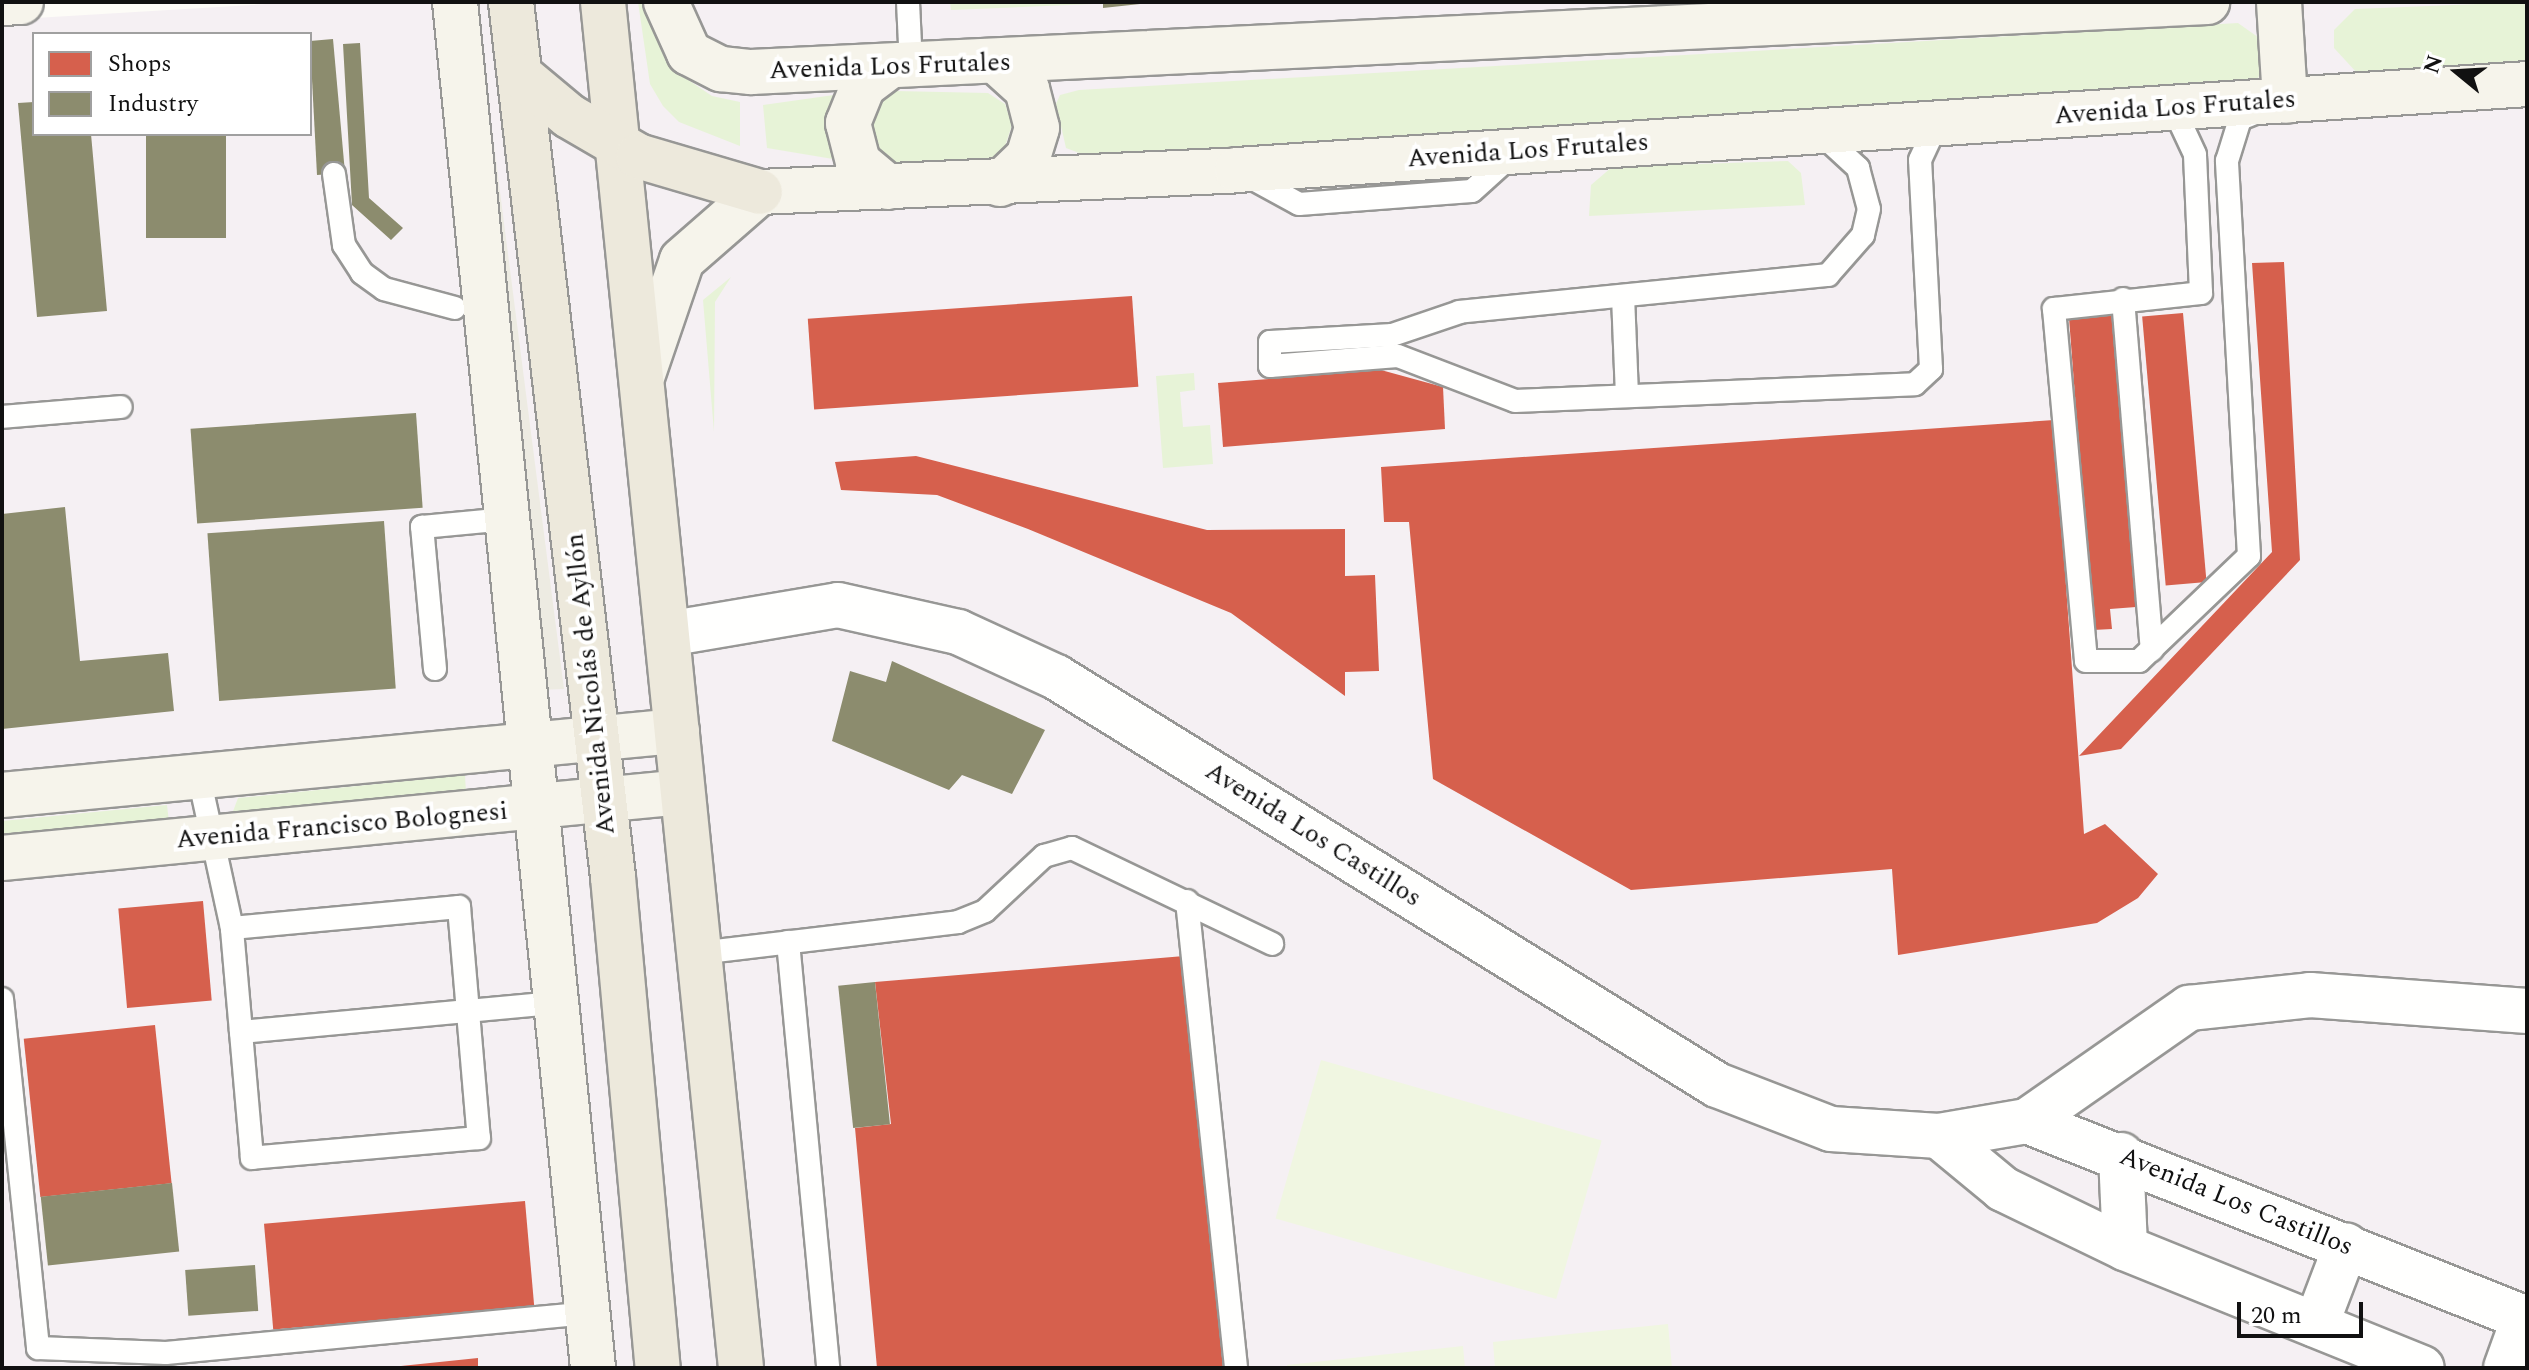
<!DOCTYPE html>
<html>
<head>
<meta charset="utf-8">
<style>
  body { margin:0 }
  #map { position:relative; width:2529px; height:1370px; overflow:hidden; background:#fdfcf7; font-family:Spectral,serif }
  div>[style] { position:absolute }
  .industrial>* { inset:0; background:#f5f0f3 }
  .green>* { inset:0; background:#e7f3d7 }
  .pitch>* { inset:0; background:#f0f6e1; transform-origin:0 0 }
  .plaza>* { inset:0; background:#edebe2 }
  .shops>* { inset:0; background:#d6604d; transform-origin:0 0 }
  .industry>* { inset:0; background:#8c8c6e; transform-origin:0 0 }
  .roads { filter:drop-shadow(2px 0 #979795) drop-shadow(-2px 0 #979795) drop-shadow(0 2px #979795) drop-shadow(0 -2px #979795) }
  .lane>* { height:22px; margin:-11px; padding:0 11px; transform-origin:11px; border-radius:11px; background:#fffffe }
  .street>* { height:44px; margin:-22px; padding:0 22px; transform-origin:22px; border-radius:22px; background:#fffffe }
  .secondary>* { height:44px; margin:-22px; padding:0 22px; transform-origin:22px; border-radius:22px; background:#f6f4eb }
  .primary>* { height:44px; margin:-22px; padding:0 22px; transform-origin:22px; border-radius:22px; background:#ede9dc }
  span { translate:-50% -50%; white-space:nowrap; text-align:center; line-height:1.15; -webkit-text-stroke:8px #fff; paint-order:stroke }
  .street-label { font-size:26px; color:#111 }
  .frame { position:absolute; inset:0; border:4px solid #111; pointer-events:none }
  .legend { position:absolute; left:32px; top:32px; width:280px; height:104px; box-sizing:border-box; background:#fff; border:2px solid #a0a0a0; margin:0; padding:10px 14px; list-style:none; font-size:24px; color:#111 }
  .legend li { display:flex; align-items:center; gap:16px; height:40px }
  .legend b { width:40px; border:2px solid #a0a0a0 }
  .north { position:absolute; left:2417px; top:32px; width:80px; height:80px; -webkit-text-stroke:6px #fff; paint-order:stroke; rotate:288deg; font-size:22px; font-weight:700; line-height:32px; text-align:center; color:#111 }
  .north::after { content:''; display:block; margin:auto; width:28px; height:36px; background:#111; clip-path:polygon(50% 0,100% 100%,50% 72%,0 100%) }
  .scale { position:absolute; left:2237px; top:1302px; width:126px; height:36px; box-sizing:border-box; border:4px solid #111; border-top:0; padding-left:10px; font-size:24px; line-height:28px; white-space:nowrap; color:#111; -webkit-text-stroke:6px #fff; paint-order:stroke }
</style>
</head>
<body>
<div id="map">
  <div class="industrial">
    <div style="clip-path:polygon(evenodd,300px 2px,2527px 2px,2527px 1368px,2px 1368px,2px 20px,300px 2px,34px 34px,310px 34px,310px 134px,34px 134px,34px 34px)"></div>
  </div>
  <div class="green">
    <div style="clip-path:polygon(638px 2px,649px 2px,681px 75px,712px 96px,740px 102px,740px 146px,679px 122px,663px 106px,650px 84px)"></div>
    <div style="clip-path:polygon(950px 2px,1093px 2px,1093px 4px,951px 10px)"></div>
    <div style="clip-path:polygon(2527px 2px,2527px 61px,2358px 74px,2334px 48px,2334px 30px,2355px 9px)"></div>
    <div style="clip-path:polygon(2238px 23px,2262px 40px,2265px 64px,2253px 88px,1095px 159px,1066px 148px,1056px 104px,1060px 95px,1079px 90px)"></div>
    <div style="clip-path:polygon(895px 91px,988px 93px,1005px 104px,1012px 125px,999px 165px,897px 169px,875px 150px,870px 127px,882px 97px)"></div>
    <div style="clip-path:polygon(841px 94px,828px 129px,833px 159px,767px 148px,763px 105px)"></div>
    <div style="clip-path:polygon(1788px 161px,1801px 173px,1805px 205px,1589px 216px,1591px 185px,1612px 167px)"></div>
    <div style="clip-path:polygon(731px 277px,715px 302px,714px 432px,703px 300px)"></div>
    <div style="clip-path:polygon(1194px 373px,1195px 390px,1180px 392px,1183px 427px,1210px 425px,1213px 464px,1163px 468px,1156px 376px)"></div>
    <div style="clip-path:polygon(465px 775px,466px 793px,232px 814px,238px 798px)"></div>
    <div style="clip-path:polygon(167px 805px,169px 822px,2px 841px,2px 821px)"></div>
  </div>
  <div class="pitch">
    <div style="left:1321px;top:1060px;width:292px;height:165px;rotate:16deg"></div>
    <div style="clip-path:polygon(1668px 1324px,1672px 1368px,1495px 1368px,1493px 1342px)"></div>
    <div style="clip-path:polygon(1463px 1346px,1465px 1368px,1287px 1368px,1287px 1365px)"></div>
  </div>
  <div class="plaza">
    <div style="clip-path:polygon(477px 13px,564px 689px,537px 690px)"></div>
  </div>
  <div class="shops">
    <div style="clip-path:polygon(2284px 262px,2300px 560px,2121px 749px,2079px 756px,2272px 552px,2252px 263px)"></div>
    <div style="left:1132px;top:296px;width:91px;height:325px;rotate:86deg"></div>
    <div style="left:2183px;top:313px;width:270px;height:41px;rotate:85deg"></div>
    <div style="clip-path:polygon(2114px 315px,2136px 607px,2110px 609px,2112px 629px,2093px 630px,2069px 318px)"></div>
    <div style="clip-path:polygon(1381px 370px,1443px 387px,1445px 429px,1223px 447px,1218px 383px)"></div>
    <div style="clip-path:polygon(2054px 420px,2084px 834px,2105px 824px,2158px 874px,2138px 898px,2097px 923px,1898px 955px,1892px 869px,1631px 890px,1433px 779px,1409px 522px,1384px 522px,1381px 467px)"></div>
    <div style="clip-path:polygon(916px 456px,1207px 530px,1345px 529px,1345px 576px,1375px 575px,1379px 671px,1345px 672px,1345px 696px,1231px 613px,1028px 529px,937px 495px,841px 490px,835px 462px)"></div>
    <div style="left:203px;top:901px;width:100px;height:85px;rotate:85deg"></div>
    <div style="clip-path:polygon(1184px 956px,1223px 1368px,877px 1368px,855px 1128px,891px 1124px,875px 982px)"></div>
    <div style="left:155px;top:1025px;width:159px;height:132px;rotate:84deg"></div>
    <div style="left:525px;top:1201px;width:106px;height:262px;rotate:85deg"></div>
    <div style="clip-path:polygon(478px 1358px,478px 1368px,401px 1368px,401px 1366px)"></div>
  </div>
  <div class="industry">
    <div style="clip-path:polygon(1103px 2px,1140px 2px,1140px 4px,1103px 8px)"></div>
    <div style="clip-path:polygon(333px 39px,345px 173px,317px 175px,310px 41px)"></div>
    <div style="clip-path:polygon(360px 43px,369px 198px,403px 228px,391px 240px,352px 205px,343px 44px)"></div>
    <div style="clip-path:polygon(34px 102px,34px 134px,91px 134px,107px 311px,37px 317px,18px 103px)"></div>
    <div style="left:146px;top:134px;width:80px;height:104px"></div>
    <div style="left:416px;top:413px;width:95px;height:226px;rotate:86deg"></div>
    <div style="clip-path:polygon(65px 507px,80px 661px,168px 653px,174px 711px,2px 729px,2px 514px)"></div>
    <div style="left:384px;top:521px;width:168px;height:177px;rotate:86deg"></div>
    <div style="clip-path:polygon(892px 661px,1045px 730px,1012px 794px,962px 775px,949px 790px,832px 741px,850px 671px,886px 682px)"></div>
    <div style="left:875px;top:982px;width:143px;height:37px;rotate:84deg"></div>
    <div style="left:172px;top:1183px;width:69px;height:132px;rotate:84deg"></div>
    <div style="left:255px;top:1265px;width:46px;height:70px;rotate:86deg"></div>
  </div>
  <div class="roads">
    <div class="lane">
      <div style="left:908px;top:2px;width:64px;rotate:87.3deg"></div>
      <div style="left:2161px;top:112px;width:20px;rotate:24deg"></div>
      <div style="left:2179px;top:120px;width:38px;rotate:65deg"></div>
      <div style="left:2195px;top:155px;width:138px;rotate:87.5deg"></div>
      <div style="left:2201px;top:293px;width:148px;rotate:173.8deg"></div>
      <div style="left:2054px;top:309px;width:353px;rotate:84.8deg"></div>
      <div style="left:2086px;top:661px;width:53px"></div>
      <div style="left:2139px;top:661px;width:152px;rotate:-43.7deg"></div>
      <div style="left:2249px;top:556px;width:396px;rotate:-93.2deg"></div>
      <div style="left:2227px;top:161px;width:44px;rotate:-72.8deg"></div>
      <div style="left:2240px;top:119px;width:22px;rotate:-22deg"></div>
      <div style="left:1820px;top:133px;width:52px;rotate:42.6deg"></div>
      <div style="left:1858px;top:168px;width:42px;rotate:75deg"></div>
      <div style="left:1869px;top:209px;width:27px;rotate:103deg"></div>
      <div style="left:1863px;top:235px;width:53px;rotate:131.2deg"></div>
      <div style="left:1828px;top:275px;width:370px;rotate:174.3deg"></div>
      <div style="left:1460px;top:312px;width:72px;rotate:161.3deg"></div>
      <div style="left:1392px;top:335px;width:122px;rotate:176.7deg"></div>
      <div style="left:1270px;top:342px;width:24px;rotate:90deg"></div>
      <div style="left:1270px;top:366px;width:128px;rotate:-4.5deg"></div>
      <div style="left:1398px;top:356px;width:125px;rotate:21deg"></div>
      <div style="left:1515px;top:401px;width:400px;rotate:-2.4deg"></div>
      <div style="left:1915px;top:384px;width:22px;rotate:-43deg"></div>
      <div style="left:1931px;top:369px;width:209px;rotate:-93deg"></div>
      <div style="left:1920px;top:160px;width:38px;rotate:-65deg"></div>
      <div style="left:334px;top:174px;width:72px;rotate:82deg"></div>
      <div style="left:344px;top:245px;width:33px;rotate:57deg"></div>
      <div style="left:362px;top:273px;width:27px;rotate:36deg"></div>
      <div style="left:384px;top:289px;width:73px;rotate:15deg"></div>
      <div style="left:1248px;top:176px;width:58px;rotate:28.8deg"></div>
      <div style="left:1299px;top:204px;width:173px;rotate:-4.3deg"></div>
      <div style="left:1472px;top:191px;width:54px;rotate:-42deg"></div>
      <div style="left:1623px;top:296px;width:100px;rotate:87.7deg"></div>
      <div style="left:2123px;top:299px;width:352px;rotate:85.3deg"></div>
      <div style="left:2px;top:417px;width:119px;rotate:-4.8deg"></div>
      <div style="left:435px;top:669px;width:143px;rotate:-95.2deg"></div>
      <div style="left:422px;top:527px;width:85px;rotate:-5.4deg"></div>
      <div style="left:199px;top:777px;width:155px;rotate:77.7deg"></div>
      <div style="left:1187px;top:901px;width:470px;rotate:84deg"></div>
      <div style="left:459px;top:907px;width:232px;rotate:85.1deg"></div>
      <div style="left:479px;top:1138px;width:228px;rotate:175deg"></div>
      <div style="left:252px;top:1158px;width:231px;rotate:-95deg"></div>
      <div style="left:232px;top:928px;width:228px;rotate:-5.3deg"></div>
      <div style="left:788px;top:942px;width:428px;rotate:84.6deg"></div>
      <div style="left:699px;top:953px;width:261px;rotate:-6.8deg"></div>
      <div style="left:958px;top:922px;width:29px;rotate:-22deg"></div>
      <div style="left:985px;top:911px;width:81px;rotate:-43deg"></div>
      <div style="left:1044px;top:856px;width:29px;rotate:-16deg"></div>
      <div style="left:1072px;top:848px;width:222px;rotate:25.6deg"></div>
      <div style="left:2px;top:999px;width:351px;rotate:84.1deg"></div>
      <div style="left:38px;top:1348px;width:128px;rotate:2.2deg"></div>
      <div style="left:166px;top:1353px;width:424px;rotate:-5.4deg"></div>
      <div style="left:241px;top:1032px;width:315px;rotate:-5.3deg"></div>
    </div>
    <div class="street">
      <div style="left:667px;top:634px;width:173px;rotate:-9.6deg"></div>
      <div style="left:838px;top:605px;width:123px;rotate:12.7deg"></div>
      <div style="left:958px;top:632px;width:108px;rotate:24.7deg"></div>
      <div style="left:1056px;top:677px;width:777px;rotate:31.68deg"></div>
      <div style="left:1717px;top:1085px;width:122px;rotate:21.1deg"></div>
      <div style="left:1831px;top:1129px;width:108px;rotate:3.7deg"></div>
      <div style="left:1939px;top:1136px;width:89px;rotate:-9.7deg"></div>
      <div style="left:2027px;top:1121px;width:538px;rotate:21.6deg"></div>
      <div style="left:2027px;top:1121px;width:198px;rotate:-34.9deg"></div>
      <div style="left:2189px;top:1008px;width:122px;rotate:-6.1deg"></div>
      <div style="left:2310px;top:995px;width:218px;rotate:4.2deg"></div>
      <div style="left:1939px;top:1136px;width:83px;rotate:39.6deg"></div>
      <div style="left:2003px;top:1189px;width:136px;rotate:25.8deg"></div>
      <div style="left:2125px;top:1248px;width:320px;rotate:22deg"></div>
      <div style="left:2121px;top:1155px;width:93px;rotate:87.5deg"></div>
      <div style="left:2316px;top:1325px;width:85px;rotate:-69.2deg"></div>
      <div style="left:2506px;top:1368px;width:53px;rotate:-70.2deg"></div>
    </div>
    <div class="secondary">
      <div style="left:455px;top:2px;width:1373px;rotate:84.23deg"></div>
      <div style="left:666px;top:2px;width:56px;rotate:65.7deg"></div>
      <div style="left:689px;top:53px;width:36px;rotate:27deg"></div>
      <div style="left:721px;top:69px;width:30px;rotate:6deg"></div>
      <div style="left:751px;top:72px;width:1458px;rotate:-2.75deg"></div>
      <div style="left:2279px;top:2px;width:99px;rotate:86.5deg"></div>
      <div style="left:2px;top:3px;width:19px;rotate:-3deg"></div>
      <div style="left:998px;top:63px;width:39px;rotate:42deg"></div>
      <div style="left:1027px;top:89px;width:40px;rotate:75.6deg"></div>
      <div style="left:1037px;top:128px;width:30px;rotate:107deg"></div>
      <div style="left:1028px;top:157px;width:39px;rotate:136deg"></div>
      <div style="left:887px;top:68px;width:30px;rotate:143deg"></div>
      <div style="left:863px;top:86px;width:40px;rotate:112deg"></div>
      <div style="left:848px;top:123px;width:40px;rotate:75.6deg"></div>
      <div style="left:858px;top:162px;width:39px;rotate:40deg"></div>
      <div style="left:643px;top:374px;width:120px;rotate:-71.1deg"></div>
      <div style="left:682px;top:260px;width:103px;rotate:-41.1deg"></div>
      <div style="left:760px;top:192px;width:478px;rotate:-2.6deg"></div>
      <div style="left:1237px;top:170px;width:1293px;rotate:-3.81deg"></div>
      <div style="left:2px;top:795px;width:678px;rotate:-5.42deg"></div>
      <div style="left:2px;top:858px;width:683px;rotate:-5.54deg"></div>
    </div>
    <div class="primary">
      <div style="left:511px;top:2px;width:881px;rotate:83.35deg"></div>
      <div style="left:613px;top:877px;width:493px;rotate:84.8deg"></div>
      <div style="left:603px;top:2px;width:1373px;rotate:84.23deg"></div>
      <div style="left:521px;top:76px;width:62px;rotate:39.8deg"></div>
      <div style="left:569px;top:116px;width:80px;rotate:30.1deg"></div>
      <div style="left:638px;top:156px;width:127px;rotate:16.4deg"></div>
    </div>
  </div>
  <div class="street-label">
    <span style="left:890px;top:67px;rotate:-2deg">Avenida Los Frutales</span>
    <span style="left:2175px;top:108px;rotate:-4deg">Avenida Los Frutales</span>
    <span style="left:1528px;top:151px;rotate:-4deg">Avenida Los Frutales</span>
    <span style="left:591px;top:684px;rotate:-96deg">Avenida Nicolás de Ayllón</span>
    <span style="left:342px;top:826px;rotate:-5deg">Avenida Francisco Bolognesi</span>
    <span style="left:1313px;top:835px;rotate:32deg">Avenida Los Castillos</span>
    <span style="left:2236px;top:1202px;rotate:22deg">Avenida Los Castillos</span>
  </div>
  <div class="frame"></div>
  <ul class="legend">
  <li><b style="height:22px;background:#d6604d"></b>Shops</li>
  <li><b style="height:22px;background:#8c8c6e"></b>Industry</li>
  </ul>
  <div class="north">N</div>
  <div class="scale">20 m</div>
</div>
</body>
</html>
